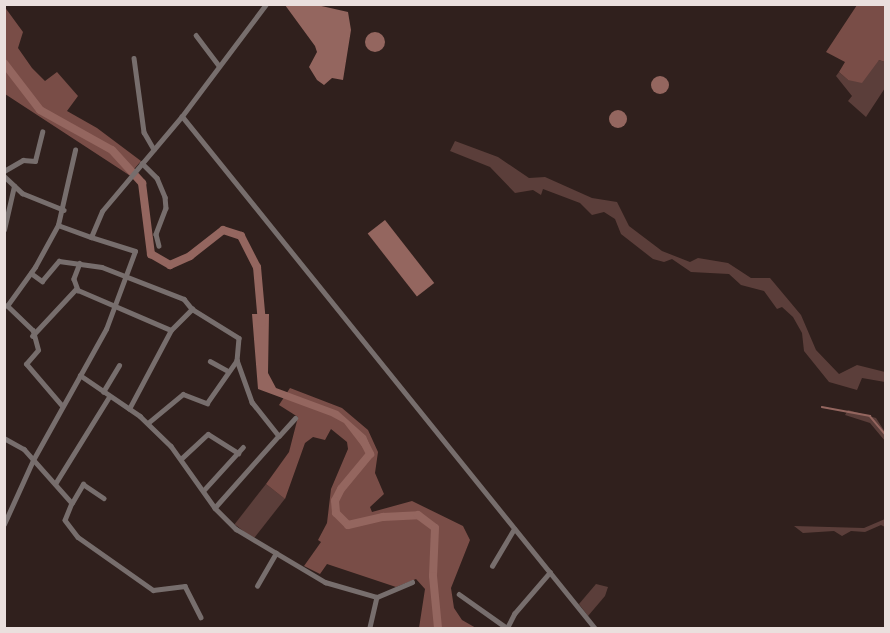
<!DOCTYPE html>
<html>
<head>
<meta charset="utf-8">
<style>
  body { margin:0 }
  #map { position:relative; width:890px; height:633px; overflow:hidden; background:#30201d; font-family:Helvetica,sans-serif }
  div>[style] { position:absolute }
  .green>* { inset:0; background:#5b3e3a; transform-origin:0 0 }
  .forest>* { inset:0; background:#794d47 }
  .water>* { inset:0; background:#94665f; transform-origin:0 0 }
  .round { border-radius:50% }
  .stream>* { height:1.5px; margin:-0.75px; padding:0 0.75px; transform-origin:0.75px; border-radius:0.75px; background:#94665f }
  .river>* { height:8px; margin:-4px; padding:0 4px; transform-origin:4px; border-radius:4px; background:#94665f }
  .minor>* { height:4.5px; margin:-2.25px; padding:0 2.25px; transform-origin:2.25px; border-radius:2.25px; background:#776e6d }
  .tertiary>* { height:5px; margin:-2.5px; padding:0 2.5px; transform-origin:2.5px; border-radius:2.5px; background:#776e6d }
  span { translate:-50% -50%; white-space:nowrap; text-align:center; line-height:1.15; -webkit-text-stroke:6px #130c0b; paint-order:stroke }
  .frame { position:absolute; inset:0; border:6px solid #eadfdd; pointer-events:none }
</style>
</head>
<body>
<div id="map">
  <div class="green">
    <div style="clip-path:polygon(879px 60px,885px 62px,885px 88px,866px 117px,848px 101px,852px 96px,836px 76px,839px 72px,848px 80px)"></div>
    <div style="clip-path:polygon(455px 141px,498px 157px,529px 178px,545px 177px,592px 198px,617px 202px,629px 226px,662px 251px,690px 262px,698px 258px,728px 263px,751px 278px,770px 278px,801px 315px,816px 350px,839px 374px,857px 365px,885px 372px,885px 382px,862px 378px,857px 390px,829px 382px,804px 351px,802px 333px,793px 317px,782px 307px,777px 309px,764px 291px,741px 285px,729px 274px,691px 272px,672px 259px,664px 262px,653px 259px,621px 234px,615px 219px,604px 212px,592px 215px,580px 203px,543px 189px,541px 195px,533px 190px,515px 193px,490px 167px,450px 151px)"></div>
    <div style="clip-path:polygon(848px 410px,876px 418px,885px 432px,885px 441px,870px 423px,845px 415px)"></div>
    <div style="left:266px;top:484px;width:24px;height:51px;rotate:38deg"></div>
    <div style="clip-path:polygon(885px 519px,885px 527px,881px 525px,865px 532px,851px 531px,842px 536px,834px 531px,803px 533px,794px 526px,864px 528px)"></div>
    <div style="clip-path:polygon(596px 584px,608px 587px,605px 596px,588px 616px,579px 604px)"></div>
  </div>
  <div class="forest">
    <div style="clip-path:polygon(857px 5px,885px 5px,885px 62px,879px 60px,862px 83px,848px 80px,839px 72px,845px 62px,826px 52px)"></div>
    <div style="clip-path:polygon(4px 6px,23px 32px,18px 48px,32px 68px,45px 81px,57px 72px,78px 96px,67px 111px,97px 128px,141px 161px,129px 175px,5px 94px)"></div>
    <div style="clip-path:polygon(290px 388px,342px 408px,368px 430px,378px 452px,375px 473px,384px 494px,370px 507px,372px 512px,412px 501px,463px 526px,470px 540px,451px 588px,454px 608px,462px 620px,476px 628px,419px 628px,425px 589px,416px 579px,396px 587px,327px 564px,320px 574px,304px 566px,321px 542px,318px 540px,327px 523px,331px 489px,348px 449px,347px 442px,331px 429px,325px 440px,313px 437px,305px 443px,285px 499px,266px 484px,289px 452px,298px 417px,279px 405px)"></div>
  </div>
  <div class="water">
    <div style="clip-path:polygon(285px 5px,317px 5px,348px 12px,351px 30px,343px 80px,332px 78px,324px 85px,317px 80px,309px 67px,317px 52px,315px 46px)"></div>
    <div class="round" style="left:365px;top:32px;width:20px;height:20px"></div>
    <div class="round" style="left:651px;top:76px;width:18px;height:18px"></div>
    <div class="round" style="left:609px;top:110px;width:18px;height:18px"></div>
    <div style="left:385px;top:220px;width:80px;height:22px;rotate:52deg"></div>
    <div style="clip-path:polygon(252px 314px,269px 314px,268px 373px,276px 388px,338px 411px,366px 436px,371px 449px,364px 449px,344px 423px,331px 416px,258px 389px)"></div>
  </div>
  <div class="stream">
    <div style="left:822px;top:407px;width:49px;rotate:10.6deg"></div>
    <div style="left:870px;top:416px;width:25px;rotate:50deg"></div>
  </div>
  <div class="river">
    <div style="left:4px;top:63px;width:59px;rotate:52.5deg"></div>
    <div style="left:40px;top:110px;width:82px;rotate:29.1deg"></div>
    <div style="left:112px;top:150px;width:45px;rotate:47.7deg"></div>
    <div style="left:142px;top:183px;width:72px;rotate:82.8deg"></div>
    <div style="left:151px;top:254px;width:22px;rotate:30deg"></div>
    <div style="left:170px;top:265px;width:22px;rotate:-24deg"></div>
    <div style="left:190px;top:256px;width:42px;rotate:-38.2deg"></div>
    <div style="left:223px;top:230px;width:19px;rotate:18deg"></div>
    <div style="left:241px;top:236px;width:35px;rotate:63deg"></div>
    <div style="left:257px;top:267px;width:56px;rotate:84.9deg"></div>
    <div style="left:363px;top:440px;width:16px;rotate:63deg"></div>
    <div style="left:370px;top:454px;width:45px;rotate:129.6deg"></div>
    <div style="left:341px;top:489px;width:13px;rotate:117deg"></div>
    <div style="left:335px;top:501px;width:12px;rotate:85deg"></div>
    <div style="left:336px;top:513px;width:17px;rotate:45deg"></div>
    <div style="left:348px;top:525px;width:36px;rotate:-13deg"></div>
    <div style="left:383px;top:517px;width:35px;rotate:-3deg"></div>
    <div style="left:418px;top:515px;width:21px;rotate:37deg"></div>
    <div style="left:435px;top:528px;width:48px;rotate:92.4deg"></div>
    <div style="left:433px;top:576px;width:52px;rotate:84.5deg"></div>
  </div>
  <div class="minor">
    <div style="left:196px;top:35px;width:38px;rotate:53deg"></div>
    <div style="left:134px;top:58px;width:75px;rotate:82.3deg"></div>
    <div style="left:144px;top:132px;width:20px;rotate:60deg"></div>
    <div style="left:182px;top:116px;width:658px;rotate:51.11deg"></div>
    <div style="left:142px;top:163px;width:21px;rotate:45deg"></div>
    <div style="left:157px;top:178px;width:21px;rotate:67deg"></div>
    <div style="left:165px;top:197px;width:11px;rotate:85deg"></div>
    <div style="left:166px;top:208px;width:28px;rotate:111deg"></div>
    <div style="left:156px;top:234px;width:12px;rotate:76deg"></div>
    <div style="left:4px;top:171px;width:22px;rotate:-30deg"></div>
    <div style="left:23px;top:160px;width:12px;rotate:5deg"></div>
    <div style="left:35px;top:161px;width:30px;rotate:-76deg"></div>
    <div style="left:4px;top:176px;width:25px;rotate:43deg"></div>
    <div style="left:22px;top:193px;width:45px;rotate:22deg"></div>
    <div style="left:58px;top:225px;width:35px;rotate:20deg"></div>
    <div style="left:4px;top:230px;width:45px;rotate:-77.2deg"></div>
    <div style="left:80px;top:263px;width:17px;rotate:111deg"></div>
    <div style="left:74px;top:279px;width:12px;rotate:70deg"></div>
    <div style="left:78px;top:290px;width:101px;rotate:23.3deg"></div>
    <div style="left:31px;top:273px;width:14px;rotate:36deg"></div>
    <div style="left:42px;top:281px;width:26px;rotate:-50deg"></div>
    <div style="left:59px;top:261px;width:43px;rotate:7.9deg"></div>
    <div style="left:102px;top:267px;width:88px;rotate:21.3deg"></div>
    <div style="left:184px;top:299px;width:13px;rotate:51deg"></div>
    <div style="left:192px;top:309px;width:55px;rotate:31.7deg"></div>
    <div style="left:239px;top:338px;width:22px;rotate:95deg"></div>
    <div style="left:237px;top:360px;width:45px;rotate:70.3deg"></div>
    <div style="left:252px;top:402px;width:43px;rotate:51.5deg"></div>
    <div style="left:279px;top:436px;width:96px;rotate:131.6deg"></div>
    <div style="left:32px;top:336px;width:64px;rotate:-46.9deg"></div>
    <div style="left:210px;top:361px;width:21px;rotate:29deg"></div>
    <div style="left:80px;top:375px;width:73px;rotate:34.3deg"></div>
    <div style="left:140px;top:416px;width:43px;rotate:44.1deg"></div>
    <div style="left:171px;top:446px;width:76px;rotate:54.6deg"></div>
    <div style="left:215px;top:508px;width:30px;rotate:45deg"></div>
    <div style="left:236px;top:529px;width:104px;rotate:30.8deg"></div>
    <div style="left:325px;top:582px;width:54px;rotate:16.1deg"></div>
    <div style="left:377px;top:597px;width:32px;rotate:103deg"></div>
    <div style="left:103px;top:392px;width:31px;rotate:-59deg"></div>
    <div style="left:62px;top:406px;width:55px;rotate:-130.6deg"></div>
    <div style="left:26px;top:364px;width:18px;rotate:-49deg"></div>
    <div style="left:38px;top:350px;width:20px;rotate:-105deg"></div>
    <div style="left:33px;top:331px;width:36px;rotate:-136deg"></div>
    <div style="left:7px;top:306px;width:48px;rotate:-54.3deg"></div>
    <div style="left:35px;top:267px;width:48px;rotate:-61.3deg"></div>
    <div style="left:58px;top:225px;width:77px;rotate:-77.2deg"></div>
    <div style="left:129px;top:409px;width:89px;rotate:-62deg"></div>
    <div style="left:171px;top:330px;width:30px;rotate:-45deg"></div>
    <div style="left:148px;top:423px;width:45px;rotate:-39.6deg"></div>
    <div style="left:183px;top:394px;width:26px;rotate:21deg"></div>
    <div style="left:207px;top:403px;width:52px;rotate:-55.1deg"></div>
    <div style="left:279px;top:436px;width:24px;rotate:-48deg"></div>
    <div style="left:4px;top:438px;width:23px;rotate:29deg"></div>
    <div style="left:24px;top:449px;width:72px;rotate:48.4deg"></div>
    <div style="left:72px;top:503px;width:18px;rotate:112deg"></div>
    <div style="left:65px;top:520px;width:21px;rotate:53deg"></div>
    <div style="left:78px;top:537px;width:92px;rotate:35.2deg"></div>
    <div style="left:153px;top:590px;width:32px;rotate:-7deg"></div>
    <div style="left:185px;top:586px;width:35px;rotate:63deg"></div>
    <div style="left:182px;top:458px;width:35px;rotate:-43deg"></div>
    <div style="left:208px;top:434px;width:36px;rotate:32deg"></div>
    <div style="left:55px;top:484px;width:102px;rotate:-58.2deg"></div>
    <div style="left:203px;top:491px;width:59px;rotate:-47.7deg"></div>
    <div style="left:72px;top:503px;width:22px;rotate:-60deg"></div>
    <div style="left:83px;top:484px;width:25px;rotate:34deg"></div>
    <div style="left:492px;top:566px;width:43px;rotate:-59.3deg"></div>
    <div style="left:257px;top:586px;width:38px;rotate:-60deg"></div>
    <div style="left:459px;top:594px;width:59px;rotate:35.3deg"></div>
    <div style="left:377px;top:597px;width:38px;rotate:-23deg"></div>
    <div style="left:507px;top:628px;width:16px;rotate:-63deg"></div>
    <div style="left:514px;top:614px;width:55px;rotate:-49.4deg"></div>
  </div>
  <div class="tertiary">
    <div style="left:4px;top:524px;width:70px;rotate:-65.6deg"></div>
    <div style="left:33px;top:460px;width:150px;rotate:-60.9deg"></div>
    <div style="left:106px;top:329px;width:83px;rotate:-69.6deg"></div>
    <div style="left:135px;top:251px;width:46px;rotate:-162.3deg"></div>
    <div style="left:91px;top:237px;width:28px;rotate:-67deg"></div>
    <div style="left:102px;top:211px;width:124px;rotate:-49.9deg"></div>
    <div style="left:182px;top:116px;width:140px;rotate:-53.1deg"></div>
  </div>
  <div class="frame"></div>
</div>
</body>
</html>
